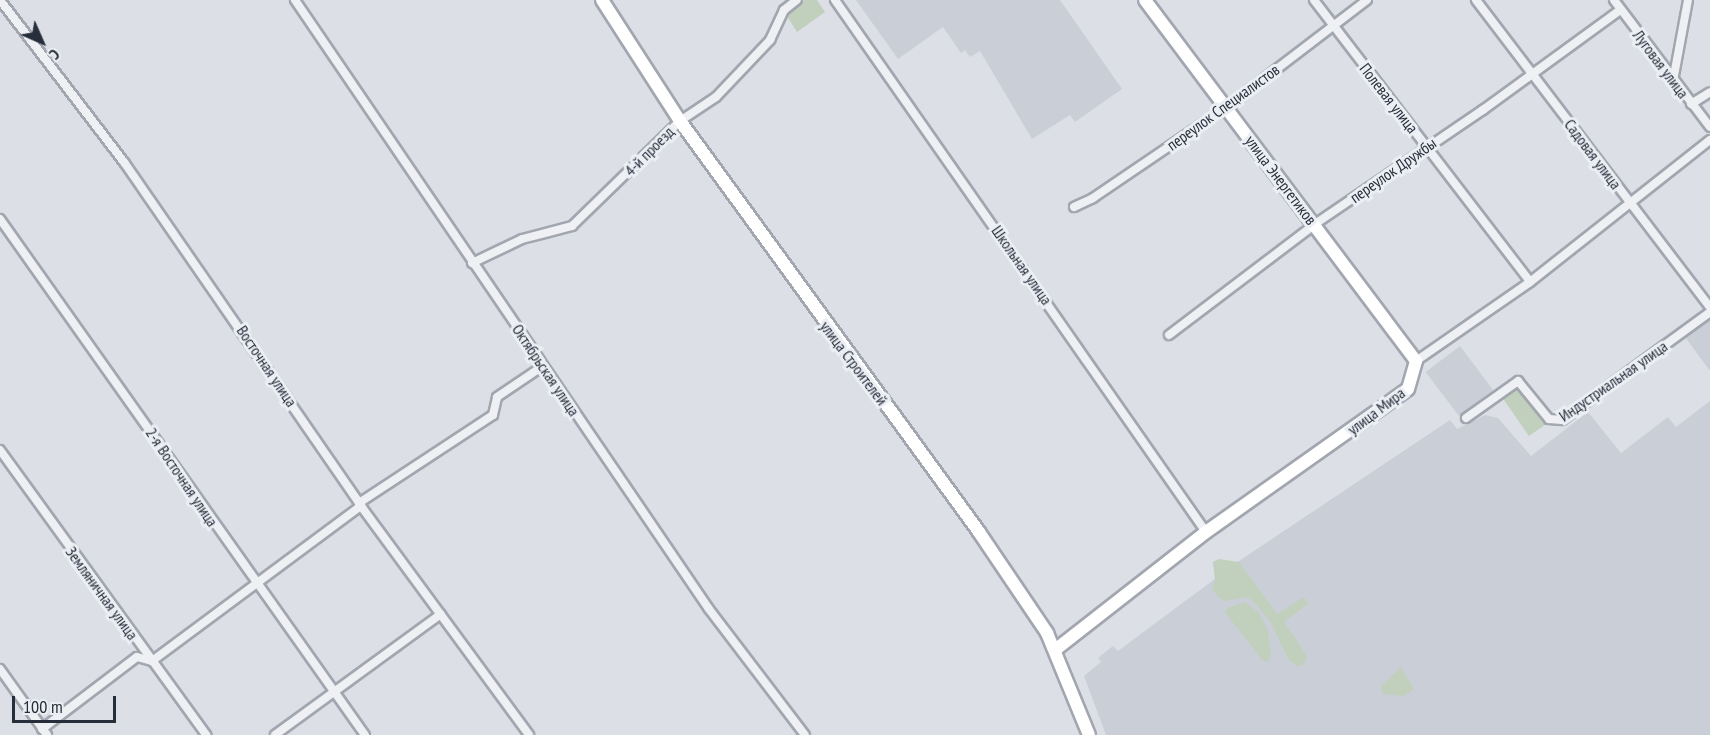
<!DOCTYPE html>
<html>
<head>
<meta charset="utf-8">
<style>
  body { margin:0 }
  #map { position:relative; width:1710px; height:735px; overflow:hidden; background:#dcdfe5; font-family:"PT Sans Narrow",sans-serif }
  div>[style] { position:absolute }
  .built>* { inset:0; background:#caced7; transform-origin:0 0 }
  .green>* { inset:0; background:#c1cfbd }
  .roads { filter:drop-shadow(2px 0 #a2a6af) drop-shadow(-2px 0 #a2a6af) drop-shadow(0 2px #a2a6af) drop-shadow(0 -2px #a2a6af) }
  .street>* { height:8px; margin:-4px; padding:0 4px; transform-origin:4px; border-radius:4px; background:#eef0f4 }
  .secondary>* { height:12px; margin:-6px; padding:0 6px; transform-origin:6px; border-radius:6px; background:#fff }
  span { translate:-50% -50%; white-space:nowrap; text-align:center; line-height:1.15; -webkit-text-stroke:6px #ebeef3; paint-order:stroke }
  .street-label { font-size:16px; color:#262d3b }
  .north { position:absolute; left:12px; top:12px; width:60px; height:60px; -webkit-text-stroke:4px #ebeef3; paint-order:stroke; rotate:135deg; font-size:16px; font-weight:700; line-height:24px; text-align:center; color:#262d3b }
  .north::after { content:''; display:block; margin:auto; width:21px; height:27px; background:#262d3b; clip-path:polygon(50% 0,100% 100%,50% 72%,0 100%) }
  .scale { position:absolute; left:12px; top:696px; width:104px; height:27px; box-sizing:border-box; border:3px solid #262d3b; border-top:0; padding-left:8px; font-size:18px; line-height:21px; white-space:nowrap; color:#262d3b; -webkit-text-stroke:4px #ebeef3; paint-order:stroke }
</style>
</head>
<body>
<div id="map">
  <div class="built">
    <div style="clip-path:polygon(856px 0,1060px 0,1122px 89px,1075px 122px,1070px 115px,1032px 139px,980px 51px,970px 57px,965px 50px,961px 53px,943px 27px,898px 59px)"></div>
    <div style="clip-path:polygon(1710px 318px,1710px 371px,1685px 337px)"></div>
    <div style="left:1460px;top:346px;width:55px;height:43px;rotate:53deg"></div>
    <div style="clip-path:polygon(1710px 401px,1710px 735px,1106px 735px,1084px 676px,1101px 662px,1098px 658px,1113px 646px,1118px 651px,1239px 561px,1450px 420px,1457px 429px,1485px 415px,1498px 418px,1531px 456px,1588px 412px,1621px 453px,1668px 417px,1676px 427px)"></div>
  </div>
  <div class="green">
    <div style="clip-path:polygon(804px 0,817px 0,825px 12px,797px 32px,785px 13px)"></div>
    <div style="clip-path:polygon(1514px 388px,1521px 391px,1546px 424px,1529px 436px,1502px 397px)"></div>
    <div style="clip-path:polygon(1219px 559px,1239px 562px,1277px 614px,1304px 597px,1308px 604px,1284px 622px,1307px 656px,1304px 664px,1298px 667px,1289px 660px,1270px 621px,1252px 600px,1246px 597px,1224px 601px,1218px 597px,1212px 588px,1215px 580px,1213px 562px)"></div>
    <div style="clip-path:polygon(1245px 602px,1259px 613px,1268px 631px,1271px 655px,1268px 662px,1262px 660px,1225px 612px,1227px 608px)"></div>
    <div style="clip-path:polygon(1401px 667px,1414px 689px,1404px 696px,1382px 694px,1381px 686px)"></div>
  </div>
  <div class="roads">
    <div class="street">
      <div style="left:0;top:0;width:204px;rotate:52.6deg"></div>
      <div style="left:124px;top:162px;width:418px;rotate:55.4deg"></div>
      <div style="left:361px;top:506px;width:284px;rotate:53.7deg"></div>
      <div style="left:295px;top:0;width:736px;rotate:55.79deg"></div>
      <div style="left:709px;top:609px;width:158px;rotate:52.7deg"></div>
      <div style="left:835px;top:0;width:649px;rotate:55.11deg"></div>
      <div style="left:1314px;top:0;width:355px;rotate:52.5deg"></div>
      <div style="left:1476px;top:0;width:386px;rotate:52.7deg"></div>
      <div style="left:1614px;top:0;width:159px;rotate:52.9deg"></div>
      <div style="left:1673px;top:81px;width:82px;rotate:-79.5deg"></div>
      <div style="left:1691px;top:104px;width:22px;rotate:-32deg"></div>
      <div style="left:1074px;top:207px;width:21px;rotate:-25deg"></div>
      <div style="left:1093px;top:198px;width:162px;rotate:-34.2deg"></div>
      <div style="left:1227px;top:107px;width:176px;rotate:-37.4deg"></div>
      <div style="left:0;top:219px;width:632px;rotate:54.73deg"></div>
      <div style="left:472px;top:263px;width:55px;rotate:-25.6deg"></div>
      <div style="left:522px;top:239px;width:52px;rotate:-14.6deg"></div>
      <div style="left:572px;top:226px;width:151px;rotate:-44.2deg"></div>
      <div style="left:680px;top:121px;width:43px;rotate:-33.7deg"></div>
      <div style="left:716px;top:97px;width:79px;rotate:-46.5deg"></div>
      <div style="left:770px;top:40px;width:33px;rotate:-65deg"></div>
      <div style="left:784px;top:10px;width:16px;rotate:-38deg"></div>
      <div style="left:1169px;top:335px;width:183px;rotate:-37.2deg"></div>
      <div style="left:1315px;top:224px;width:203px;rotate:-34.2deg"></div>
      <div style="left:1483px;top:110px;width:170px;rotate:-36.1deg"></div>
      <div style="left:1416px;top:361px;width:139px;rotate:-34.7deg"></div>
      <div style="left:1530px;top:282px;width:229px;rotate:-38.3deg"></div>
      <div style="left:1466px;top:418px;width:64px;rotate:-35.4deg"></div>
      <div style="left:1518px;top:381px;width:49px;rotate:50.8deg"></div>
      <div style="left:1549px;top:419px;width:13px;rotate:4deg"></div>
      <div style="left:1562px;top:420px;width:183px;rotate:-36.1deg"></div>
      <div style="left:0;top:450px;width:352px;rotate:54.1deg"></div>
      <div style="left:359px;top:503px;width:160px;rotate:-33.3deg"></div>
      <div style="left:493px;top:415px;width:18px;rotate:-77deg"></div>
      <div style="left:497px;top:397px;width:55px;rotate:-34deg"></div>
      <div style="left:0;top:669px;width:81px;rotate:54.5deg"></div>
      <div style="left:42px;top:729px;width:119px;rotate:-37.2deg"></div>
      <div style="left:137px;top:657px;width:16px;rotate:15deg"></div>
      <div style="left:152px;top:661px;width:260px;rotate:-36.6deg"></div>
      <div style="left:275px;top:735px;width:205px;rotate:-36.1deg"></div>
    </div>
    <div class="secondary">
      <div style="left:602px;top:0;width:144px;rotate:57.2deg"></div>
      <div style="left:680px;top:121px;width:508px;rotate:53.96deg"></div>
      <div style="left:979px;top:532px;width:122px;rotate:56deg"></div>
      <div style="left:1047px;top:633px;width:110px;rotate:67.6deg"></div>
      <div style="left:1055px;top:650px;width:192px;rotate:-38deg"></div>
      <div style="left:1206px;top:532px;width:247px;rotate:-35.3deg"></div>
      <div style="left:1408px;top:389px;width:29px;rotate:-74deg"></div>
      <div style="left:1416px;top:361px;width:451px;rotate:-126.9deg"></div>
    </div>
  </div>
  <div class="street-label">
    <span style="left:1661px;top:64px;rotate:53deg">Луговая улица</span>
    <span style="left:1389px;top:98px;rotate:52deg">Полевая улица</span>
    <span style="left:1223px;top:107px;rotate:-36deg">переулок Специалистов</span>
    <span style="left:649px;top:151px;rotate:-45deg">4-й проезд</span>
    <span style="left:1593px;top:154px;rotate:53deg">Садовая улица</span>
    <span style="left:1393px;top:170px;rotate:-35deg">переулок Дружбы</span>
    <span style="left:1281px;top:180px;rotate:53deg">улица Энергетиков</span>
    <span style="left:1022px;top:265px;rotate:55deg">Школьная улица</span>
    <span style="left:854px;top:363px;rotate:53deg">улица Строителей</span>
    <span style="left:267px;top:366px;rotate:56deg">Восточная улица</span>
    <span style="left:546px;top:370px;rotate:56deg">Октябрьская улица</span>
    <span style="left:1613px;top:381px;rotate:-35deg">Индустриальная улица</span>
    <span style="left:1376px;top:411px;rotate:-37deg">улица Мира</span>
    <span style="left:182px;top:477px;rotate:56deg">2-я Восточная улица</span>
    <span style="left:102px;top:593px;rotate:54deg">Земляничная улица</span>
  </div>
  <div class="north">С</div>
  <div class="scale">100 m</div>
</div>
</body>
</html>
